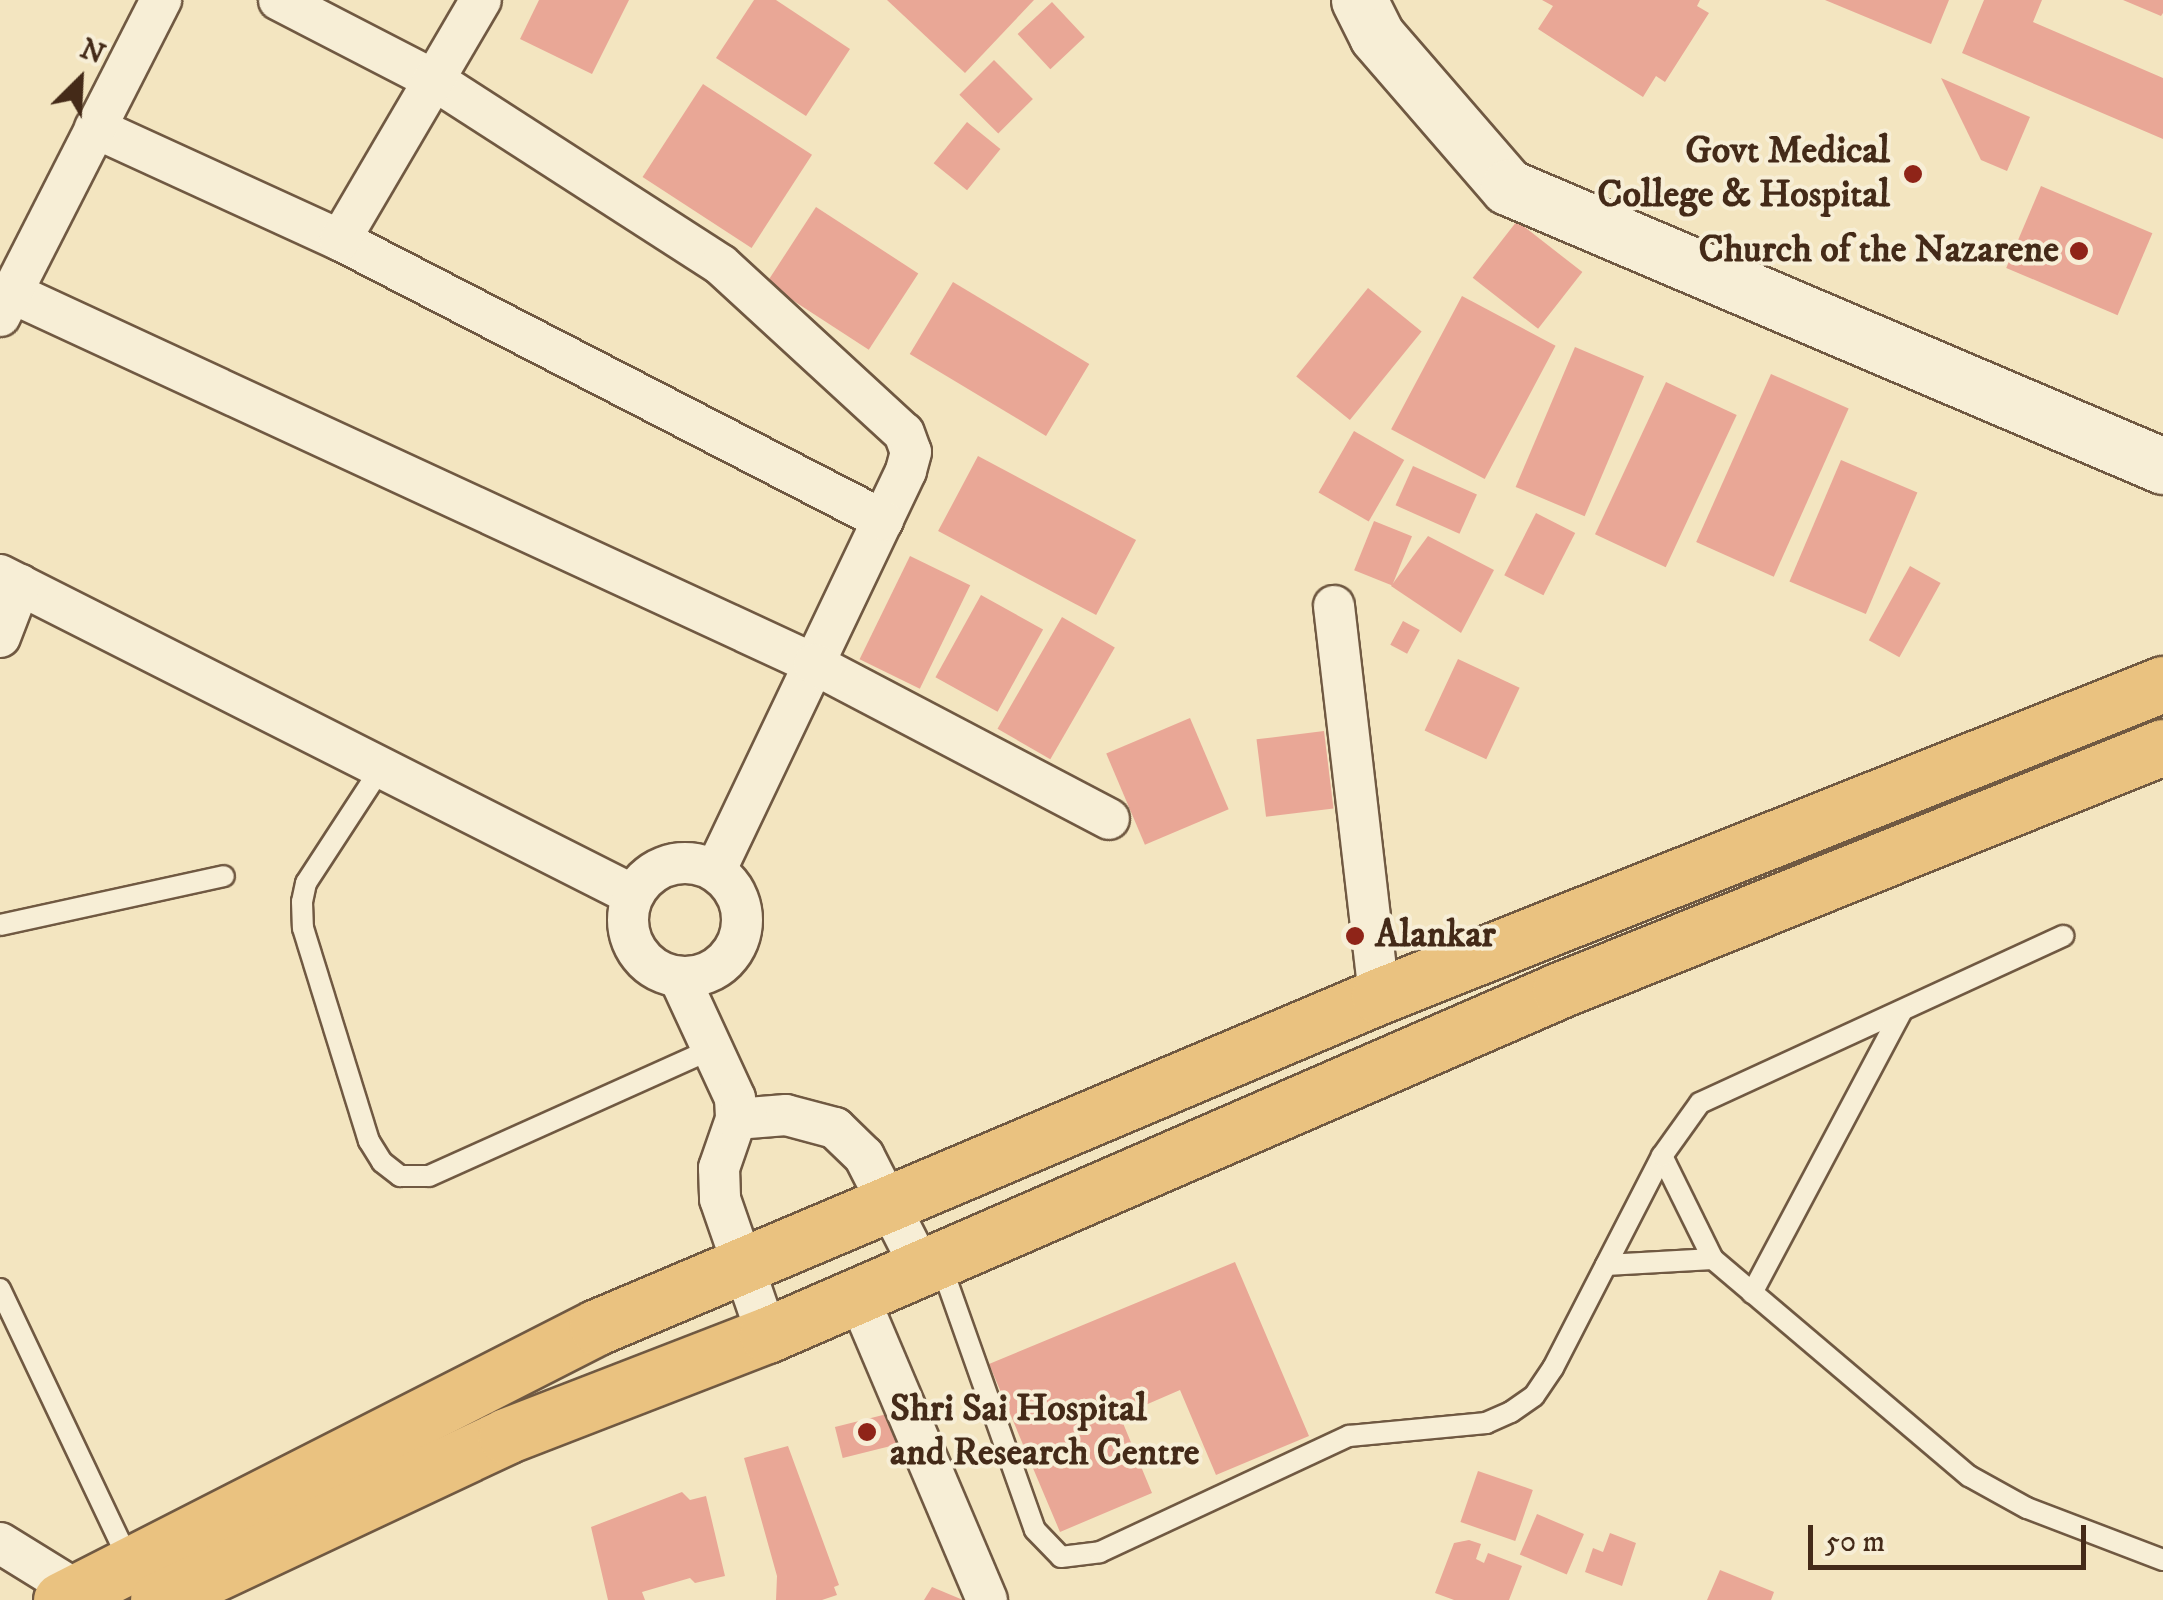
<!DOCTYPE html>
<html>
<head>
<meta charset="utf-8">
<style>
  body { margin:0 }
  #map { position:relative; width:2163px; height:1600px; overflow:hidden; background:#f3e5c0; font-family:"IM FELL DW Pica",serif }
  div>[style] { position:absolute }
  .building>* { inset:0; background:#e9a796; transform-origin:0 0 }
  .roads { filter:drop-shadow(2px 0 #705942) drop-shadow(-2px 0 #705942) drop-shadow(0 2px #705942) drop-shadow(0 -2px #705942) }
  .lane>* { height:20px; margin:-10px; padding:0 10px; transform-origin:10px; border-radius:10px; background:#f7eed6 }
  .street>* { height:40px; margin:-20px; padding:0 20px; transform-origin:20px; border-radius:20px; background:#f7eed6 }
  .street>.ring { margin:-20px; padding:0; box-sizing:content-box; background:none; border:40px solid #f7eed6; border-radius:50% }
  .secondary>* { height:55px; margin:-27.5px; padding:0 27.5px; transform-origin:27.5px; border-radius:27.5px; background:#f7eed6 }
  .primary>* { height:55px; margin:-27.5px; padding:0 27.5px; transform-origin:27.5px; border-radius:27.5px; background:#eac280 }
  .dots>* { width:28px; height:28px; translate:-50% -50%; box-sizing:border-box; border:5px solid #f7eed6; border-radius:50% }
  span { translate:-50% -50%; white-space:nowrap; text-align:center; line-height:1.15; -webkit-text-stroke:8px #f7eed6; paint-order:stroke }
  .poi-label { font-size:38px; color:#442a18; font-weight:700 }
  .right { translate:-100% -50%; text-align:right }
  .left { translate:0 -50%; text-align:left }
  .north { position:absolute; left:30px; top:30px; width:100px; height:100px; -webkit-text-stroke:8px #f7eed6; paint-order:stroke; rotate:24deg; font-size:28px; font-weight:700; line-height:40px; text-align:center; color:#442a18 }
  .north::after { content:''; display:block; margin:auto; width:35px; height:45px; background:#442a18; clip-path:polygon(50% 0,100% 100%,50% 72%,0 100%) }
  .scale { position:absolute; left:1808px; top:1525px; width:278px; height:45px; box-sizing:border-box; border:5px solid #442a18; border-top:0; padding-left:12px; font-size:30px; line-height:35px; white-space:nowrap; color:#442a18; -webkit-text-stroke:8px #f7eed6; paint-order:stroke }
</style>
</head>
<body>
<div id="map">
  <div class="building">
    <div style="clip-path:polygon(539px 0,629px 0,592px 74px,520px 39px)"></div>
    <div style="clip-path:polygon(754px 0,776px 0,850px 49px,806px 116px,716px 58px)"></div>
    <div style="clip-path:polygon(887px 0,1034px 0,965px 73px)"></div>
    <div style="clip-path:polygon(1542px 0,1700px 0,1697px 6px,1709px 13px,1665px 82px,1656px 76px,1643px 97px,1538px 29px,1553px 6px)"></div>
    <div style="clip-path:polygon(1825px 0,1949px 0,1931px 44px)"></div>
    <div style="clip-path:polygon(1984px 0,2042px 0,2033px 22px,2163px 78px,2163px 139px,1962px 53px)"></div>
    <div style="clip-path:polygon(2123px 0,2163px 0,2163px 13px,2161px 16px)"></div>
    <div style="left:1052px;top:2px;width:48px;height:47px;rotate:47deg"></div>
    <div style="left:994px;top:60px;width:55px;height:49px;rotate:45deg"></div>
    <div style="clip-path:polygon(1941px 78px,2030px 117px,2007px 171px,1981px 160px)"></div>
    <div style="left:703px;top:84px;width:130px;height:111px;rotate:33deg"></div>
    <div style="left:967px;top:122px;width:43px;height:53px;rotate:39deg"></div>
    <div style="left:2041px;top:186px;width:121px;height:89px;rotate:23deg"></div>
    <div style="left:816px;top:207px;width:122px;height:91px;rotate:33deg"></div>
    <div style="left:1517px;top:221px;width:83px;height:72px;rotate:38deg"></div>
    <div style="left:953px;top:282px;width:159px;height:84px;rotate:31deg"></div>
    <div style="left:1368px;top:288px;width:69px;height:114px;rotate:39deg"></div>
    <div style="left:1462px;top:296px;width:106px;height:151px;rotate:28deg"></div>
    <div style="left:1575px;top:347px;width:75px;height:152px;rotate:23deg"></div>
    <div style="left:1771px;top:374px;width:85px;height:184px;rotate:24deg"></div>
    <div style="left:1666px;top:382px;width:78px;height:168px;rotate:25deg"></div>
    <div style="left:1354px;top:431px;width:58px;height:71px;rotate:30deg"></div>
    <div style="left:978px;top:456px;width:179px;height:85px;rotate:28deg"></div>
    <div style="left:1841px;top:460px;width:83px;height:132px;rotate:23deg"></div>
    <div style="left:1413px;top:466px;width:70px;height:43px;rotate:24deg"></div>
    <div style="left:1536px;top:513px;width:44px;height:70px;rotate:27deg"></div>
    <div style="left:1374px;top:521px;width:41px;height:53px;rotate:22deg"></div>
    <div style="clip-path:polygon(1428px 536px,1494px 570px,1461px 633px,1391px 586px)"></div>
    <div style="left:910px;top:556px;width:67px;height:115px;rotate:26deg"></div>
    <div style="left:1910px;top:566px;width:35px;height:85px;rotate:29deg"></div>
    <div style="left:981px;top:595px;width:71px;height:94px;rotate:29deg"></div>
    <div style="left:1062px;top:617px;width:61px;height:129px;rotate:30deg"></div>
    <div style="left:1403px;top:621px;width:19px;height:27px;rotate:28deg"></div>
    <div style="left:1458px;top:659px;width:68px;height:79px;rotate:25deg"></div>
    <div style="left:1190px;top:718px;width:99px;height:91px;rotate:67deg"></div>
    <div style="left:1324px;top:731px;width:78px;height:68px;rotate:83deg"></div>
    <div style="clip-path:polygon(1235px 1262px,1309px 1436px,1216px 1475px,1180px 1390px,1120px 1416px,1152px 1493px,1060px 1532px,989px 1364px)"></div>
    <div style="left:899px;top:1411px;width:32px;height:66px;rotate:76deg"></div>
    <div style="clip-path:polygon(788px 1446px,839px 1585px,834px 1587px,837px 1595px,822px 1600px,776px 1600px,777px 1576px,744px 1458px)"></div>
    <div style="left:1478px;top:1471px;width:58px;height:54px;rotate:19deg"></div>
    <div style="clip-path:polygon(682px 1492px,690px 1500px,706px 1496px,725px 1576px,695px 1583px,690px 1578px,642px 1592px,645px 1600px,608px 1600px,591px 1527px)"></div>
    <div style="left:1537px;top:1514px;width:51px;height:44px;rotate:23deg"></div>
    <div style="clip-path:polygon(1610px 1533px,1636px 1543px,1622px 1586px,1585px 1572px,1593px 1548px,1603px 1552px)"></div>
    <div style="clip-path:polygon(1469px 1540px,1481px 1544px,1476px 1559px,1484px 1563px,1488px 1553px,1522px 1566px,1509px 1600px,1454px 1600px,1435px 1593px,1454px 1543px)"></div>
    <div style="clip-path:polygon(1720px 1570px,1774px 1592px,1771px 1600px,1707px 1600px)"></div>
    <div style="clip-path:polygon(932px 1587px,963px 1600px,924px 1600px)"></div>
  </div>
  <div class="roads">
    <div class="lane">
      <div style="left:381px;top:768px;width:137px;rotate:123.1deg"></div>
      <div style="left:306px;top:883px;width:19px;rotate:102deg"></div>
      <div style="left:302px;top:902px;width:26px;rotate:88deg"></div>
      <div style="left:303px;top:928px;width:223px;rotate:72.8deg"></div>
      <div style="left:369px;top:1141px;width:25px;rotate:58deg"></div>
      <div style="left:382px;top:1162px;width:23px;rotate:38deg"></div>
      <div style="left:400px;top:1176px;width:29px"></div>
      <div style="left:429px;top:1176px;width:310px;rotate:-24.2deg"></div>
      <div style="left:0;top:925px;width:229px;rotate:-12.3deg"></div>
      <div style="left:1662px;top:1156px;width:115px;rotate:63.7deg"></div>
      <div style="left:1713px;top:1259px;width:336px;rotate:40.3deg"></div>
      <div style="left:1969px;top:1476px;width:66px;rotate:28.9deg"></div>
      <div style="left:2027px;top:1508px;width:146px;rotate:20.9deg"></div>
      <div style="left:940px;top:1262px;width:284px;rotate:70.5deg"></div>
      <div style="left:1035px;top:1530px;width:37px;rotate:46deg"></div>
      <div style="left:1061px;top:1557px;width:39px;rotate:-7deg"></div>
      <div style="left:1100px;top:1552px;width:275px;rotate:-25deg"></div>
      <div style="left:1349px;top:1436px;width:138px;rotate:-5.4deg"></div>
      <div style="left:1486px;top:1423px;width:27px;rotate:-24deg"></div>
      <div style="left:1511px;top:1412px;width:28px;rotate:-35deg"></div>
      <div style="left:1534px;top:1396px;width:34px;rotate:-56deg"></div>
      <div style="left:1553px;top:1368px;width:238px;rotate:-62.8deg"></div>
      <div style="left:1662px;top:1156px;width:65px;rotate:-54.4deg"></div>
      <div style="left:1700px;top:1103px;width:400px;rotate:-24.7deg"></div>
      <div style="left:1606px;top:1265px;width:107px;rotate:-3.2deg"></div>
      <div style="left:0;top:1289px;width:301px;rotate:64.6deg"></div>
      <div style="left:1752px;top:1293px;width:319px;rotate:-62deg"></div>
    </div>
    <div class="street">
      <div style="left:279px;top:0;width:174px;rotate:27.3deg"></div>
      <div style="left:434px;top:80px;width:341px;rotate:32.8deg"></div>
      <div style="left:721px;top:265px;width:248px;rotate:42.6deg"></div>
      <div style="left:904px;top:433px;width:20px;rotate:70deg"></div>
      <div style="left:911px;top:452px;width:20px;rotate:105deg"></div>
      <div style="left:906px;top:471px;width:443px;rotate:115.5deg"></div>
      <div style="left:95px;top:128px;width:269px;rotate:24.6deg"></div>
      <div style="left:340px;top:240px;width:611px;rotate:27.28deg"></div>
      <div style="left:340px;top:240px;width:278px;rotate:-59.6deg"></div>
      <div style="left:12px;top:293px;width:884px;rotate:24.82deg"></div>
      <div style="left:814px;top:664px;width:333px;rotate:27.7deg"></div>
      <div style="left:0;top:316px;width:355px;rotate:-63deg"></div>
      <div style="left:0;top:575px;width:709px;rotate:26.82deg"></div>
      <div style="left:1334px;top:606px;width:393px;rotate:83.4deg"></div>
      <div style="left:0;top:637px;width:56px;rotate:-69deg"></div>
      <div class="ring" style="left:628px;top:863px;width:74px;height:74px"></div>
      <div style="left:679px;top:977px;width:133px;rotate:65.2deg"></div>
      <div style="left:735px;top:1098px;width:21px;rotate:87deg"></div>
      <div style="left:736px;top:1119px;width:52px;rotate:109.1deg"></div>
      <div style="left:719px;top:1168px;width:31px;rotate:88deg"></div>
      <div style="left:720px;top:1199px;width:144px;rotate:70.9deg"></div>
      <div style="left:736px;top:1119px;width:50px;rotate:-4.6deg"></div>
      <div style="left:786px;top:1115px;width:51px;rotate:14.9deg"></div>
      <div style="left:835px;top:1128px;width:40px;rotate:44deg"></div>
      <div style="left:864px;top:1156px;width:126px;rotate:63deg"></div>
      <div style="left:858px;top:1296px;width:330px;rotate:67deg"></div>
      <div style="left:0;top:1543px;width:89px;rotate:31.7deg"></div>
    </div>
    <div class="secondary">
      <div style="left:1359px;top:0;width:40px;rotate:63.4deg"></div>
      <div style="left:1377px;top:36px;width:200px;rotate:49.1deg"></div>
      <div style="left:1508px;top:187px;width:712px;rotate:23.07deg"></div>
    </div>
    <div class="primary">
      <div style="left:61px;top:1600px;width:602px;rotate:-26.99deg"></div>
      <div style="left:597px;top:1327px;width:849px;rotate:-22.94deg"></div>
      <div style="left:1379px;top:996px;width:844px;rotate:-21.7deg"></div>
      <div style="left:158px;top:1600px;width:385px;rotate:-25.2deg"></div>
      <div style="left:506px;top:1436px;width:280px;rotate:-21.2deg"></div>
      <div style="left:767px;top:1335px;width:865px;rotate:-23.51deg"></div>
      <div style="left:1560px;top:990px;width:650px;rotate:-21.95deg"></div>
    </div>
  </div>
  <div class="dots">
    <div style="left:1913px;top:174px;background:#8f2418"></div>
    <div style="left:2079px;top:251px;background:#8f2418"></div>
    <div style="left:1355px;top:936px;background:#8f2418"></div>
    <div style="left:867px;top:1432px;background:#8f2418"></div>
  </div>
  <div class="poi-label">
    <span class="right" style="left:1890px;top:174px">Govt Medical<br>College &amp; Hospital</span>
    <span class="right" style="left:2059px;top:251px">Church of the Nazarene</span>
    <span class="left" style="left:1375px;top:936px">Alankar</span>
    <span class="left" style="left:890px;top:1432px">Shri Sai Hospital<br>and Research Centre</span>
  </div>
  <div class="north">N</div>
  <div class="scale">50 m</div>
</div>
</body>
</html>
